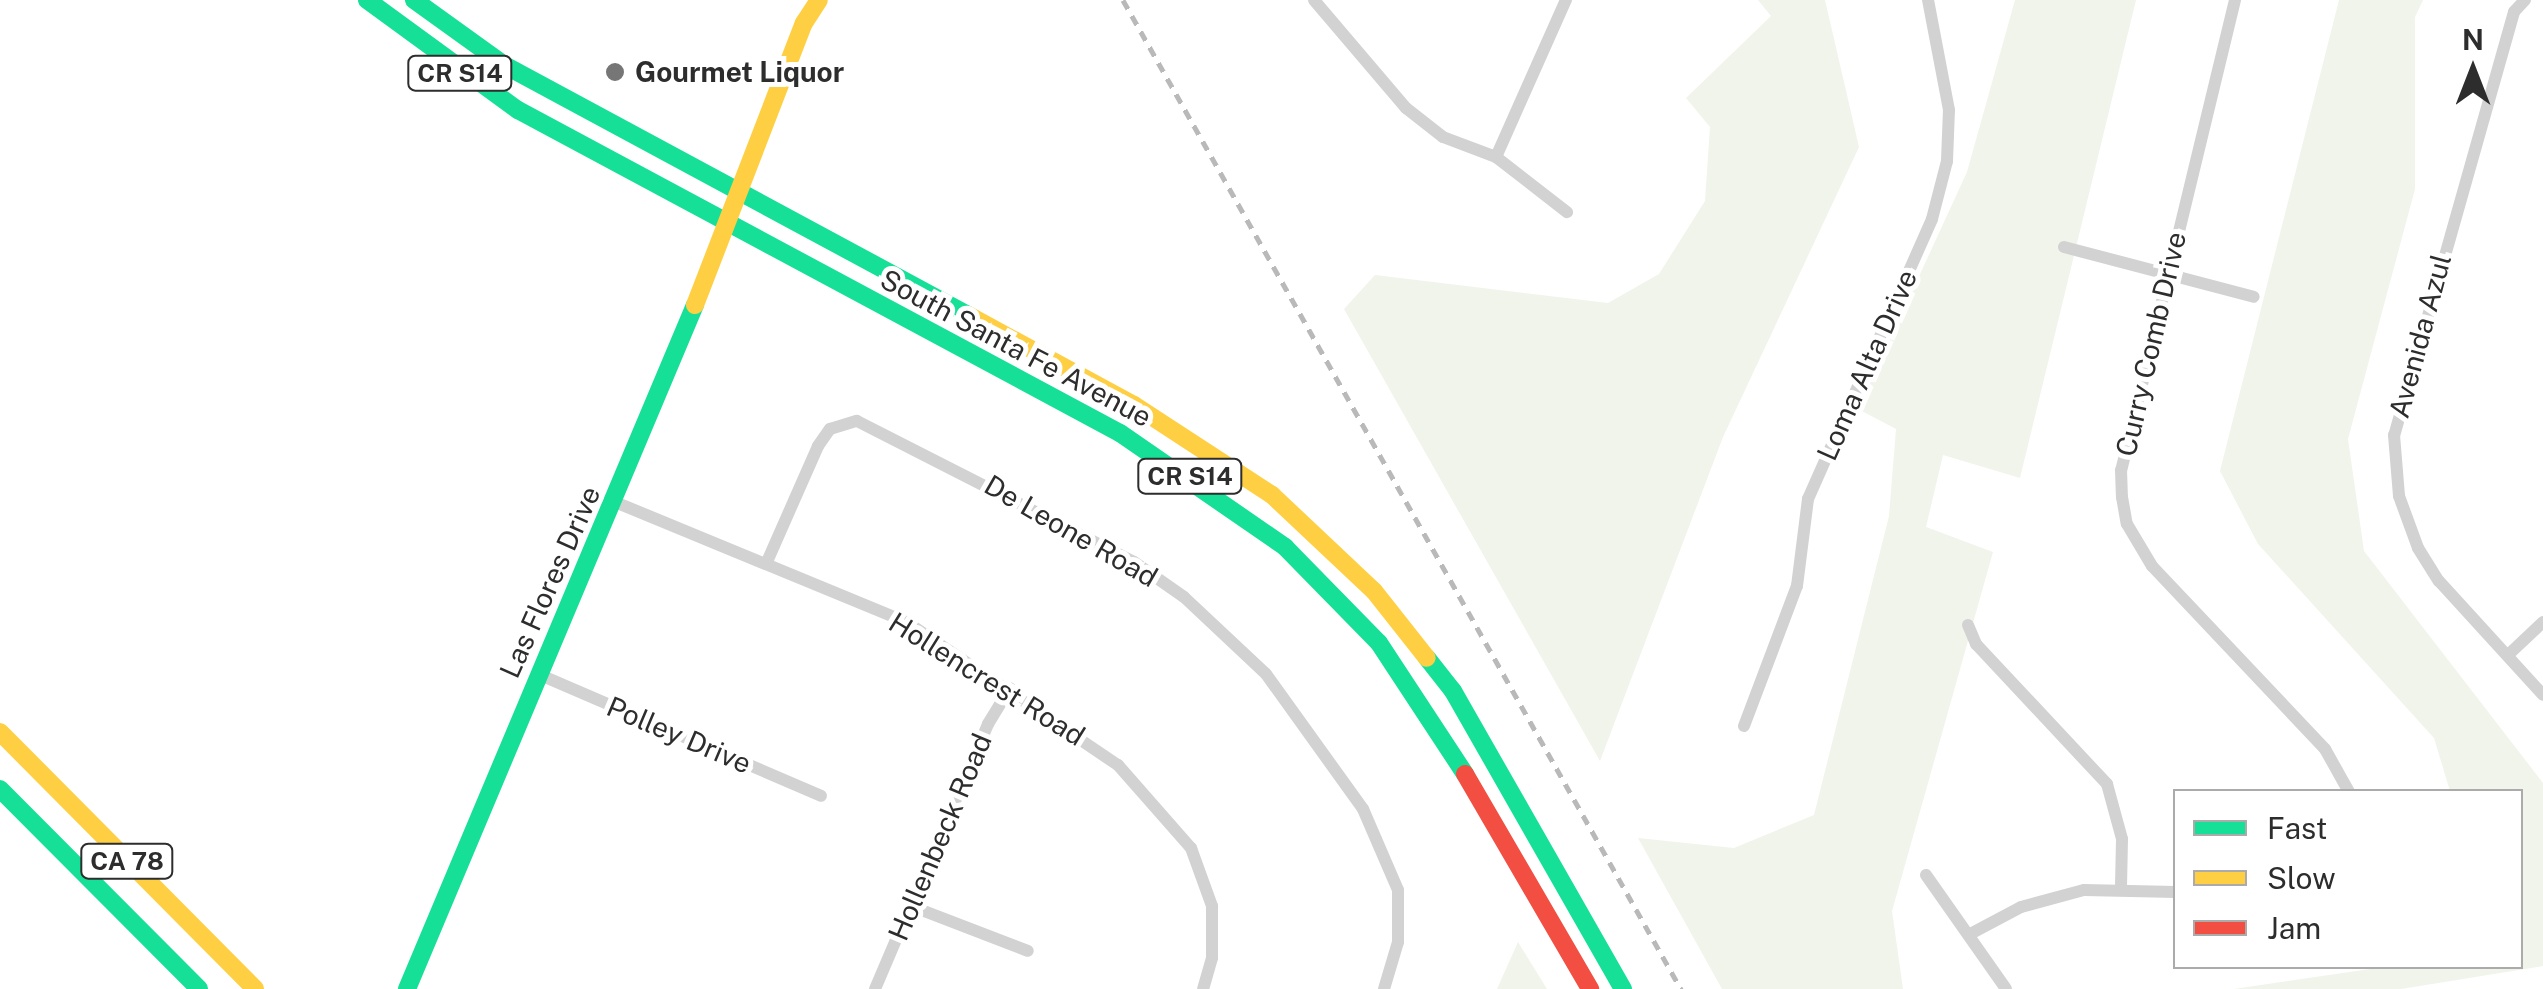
<!DOCTYPE html>
<html>
<head>
<meta charset="utf-8">
<style>
  body { margin:0 }
  #map { position:relative; width:2543px; height:989px; overflow:hidden; background:#fff; font-family:"Public Sans",sans-serif }
  div>[style] { position:absolute }
  .green>* { inset:0; background:#f1f4eb }
  .street>* { height:12px; margin:-6px; padding:0 6px; transform-origin:6px; border-radius:6px; background:#d2d2d2 }
  .fast>* { height:18px; margin:-9px; padding:0 9px; transform-origin:9px; border-radius:9px; background:#16e098 }
  .slow>* { height:18px; margin:-9px; padding:0 9px; transform-origin:9px; border-radius:9px; background:#ffcf43 }
  .jam>* { height:18px; margin:-9px; padding:0 9px; transform-origin:9px; border-radius:9px; background:#f24e42 }
  .rail>* { height:5px; margin-top:-2.5px; transform-origin:0; background:repeating-linear-gradient(90deg,#b9b9b9 0 10px,transparent 0 18px) }
  .dots>* { width:28px; height:28px; translate:-50% -50%; box-sizing:border-box; border:5px solid #fff; border-radius:50% }
  span { translate:-50% -50%; white-space:nowrap; text-align:center; line-height:1.15; -webkit-text-stroke:10px #fff; paint-order:stroke }
  .shield-label span { padding:2px 8px; background:#fff; border:2px solid; border-radius:8px; -webkit-text-stroke-width:0 }
  .shield-label { font-size:25px; color:#2d2d2d; font-weight:700 }
  .poi-label { font-size:28px; color:#2d2d2d; font-weight:700 }
  .left { translate:0 -50%; text-align:left }
  .street-label { font-size:28px; color:#2d2d2d }
  .legend { position:absolute; left:2173px; top:789px; width:350px; height:180px; box-sizing:border-box; background:#fff; border:2px solid #ababab; margin:0; padding:12px 18px; list-style:none; font-size:30px; color:#2d2d2d }
  .legend li { display:flex; align-items:center; gap:20px; height:50px }
  .legend b { width:50px; border:2px solid #ababab }
  .north { position:absolute; left:2423px; top:20px; width:100px; height:100px; -webkit-text-stroke:8px #fff; paint-order:stroke; rotate:0deg; font-size:28px; font-weight:700; line-height:40px; text-align:center; color:#2d2d2d }
  .north::after { content:''; display:block; margin:auto; width:35px; height:45px; background:#2d2d2d; clip-path:polygon(50% 0,100% 100%,50% 72%,0 100%) }
</style>
</head>
<body>
<div id="map">
  <div class="green">
    <div style="clip-path:polygon(1758px 0,1825px 0,1859px 147px,1723px 437px,1600px 761px,1344px 309px,1375px 275px,1608px 303px,1659px 274px,1705px 201px,1710px 127px,1686px 98px,1771px 16px)"></div>
    <div style="clip-path:polygon(2015px 0,2136px 0,2020px 478px,1943px 455px,1926px 527px,1993px 552px,1892px 911px,1903px 989px,1722px 989px,1638px 838px,1734px 848px,1814px 815px,1889px 516px,1896px 429px,1858px 409px,1967px 172px)"></div>
    <div style="clip-path:polygon(2339px 0,2423px 0,2415px 17px,2415px 189px,2348px 439px,2364px 551px,2543px 783px,2543px 966px,2401px 989px,2234px 989px,2384px 967px,2520px 966px,2520px 792px,2450px 791px,2434px 738px,2258px 544px,2220px 471px)"></div>
    <div style="clip-path:polygon(1518px 942px,1547px 989px,1497px 989px)"></div>
  </div>
  <div class="street">
    <div style="left:1314px;top:0;width:142px;rotate:49.6deg"></div>
    <div style="left:1406px;top:108px;width:47px;rotate:38.1deg"></div>
    <div style="left:1443px;top:137px;width:57px;rotate:20.7deg"></div>
    <div style="left:1496px;top:157px;width:90px;rotate:37.8deg"></div>
    <div style="left:2235px;top:0;width:484px;rotate:103.6deg"></div>
    <div style="left:2121px;top:470px;width:27px;rotate:88deg"></div>
    <div style="left:2122px;top:497px;width:27px;rotate:80deg"></div>
    <div style="left:2127px;top:524px;width:49px;rotate:59.2deg"></div>
    <div style="left:2152px;top:566px;width:252px;rotate:46.6deg"></div>
    <div style="left:2325px;top:749px;width:49px;rotate:60.8deg"></div>
    <div style="left:2525px;top:0;width:16px;rotate:133deg"></div>
    <div style="left:2514px;top:12px;width:440px;rotate:105.8deg"></div>
    <div style="left:2394px;top:435px;width:61px;rotate:85.3deg"></div>
    <div style="left:2399px;top:496px;width:55px;rotate:69.9deg"></div>
    <div style="left:2418px;top:548px;width:39px;rotate:58deg"></div>
    <div style="left:2439px;top:581px;width:154px;rotate:47.6deg"></div>
    <div style="left:1496px;top:157px;width:172px;rotate:-66deg"></div>
    <div style="left:2064px;top:247px;width:196px;rotate:14.7deg"></div>
    <div style="left:615px;top:502px;width:317px;rotate:22.4deg"></div>
    <div style="left:908px;top:623px;width:254px;rotate:34.1deg"></div>
    <div style="left:1118px;top:765px;width:111px;rotate:48.7deg"></div>
    <div style="left:1191px;top:848px;width:62px;rotate:70.1deg"></div>
    <div style="left:1212px;top:906px;width:52px;rotate:90deg"></div>
    <div style="left:1212px;top:958px;width:32px;rotate:106deg"></div>
    <div style="left:766px;top:564px;width:129px;rotate:-66.2deg"></div>
    <div style="left:818px;top:446px;width:21px;rotate:-55deg"></div>
    <div style="left:830px;top:429px;width:28px;rotate:-17deg"></div>
    <div style="left:857px;top:421px;width:311px;rotate:27deg"></div>
    <div style="left:1134px;top:562px;width:61px;rotate:35deg"></div>
    <div style="left:1184px;top:597px;width:112px;rotate:43.2deg"></div>
    <div style="left:1266px;top:674px;width:166px;rotate:54.3deg"></div>
    <div style="left:1363px;top:809px;width:88px;rotate:66.6deg"></div>
    <div style="left:1398px;top:890px;width:52px;rotate:90deg"></div>
    <div style="left:1398px;top:942px;width:49px;rotate:106.6deg"></div>
    <div style="left:1968px;top:625px;width:21px;rotate:67deg"></div>
    <div style="left:1976px;top:644px;width:192px;rotate:46.9deg"></div>
    <div style="left:2107px;top:784px;width:57px;rotate:74.7deg"></div>
    <div style="left:2122px;top:839px;width:49px;rotate:91.2deg"></div>
    <div style="left:2508px;top:655px;width:48px;rotate:-43.3deg"></div>
    <div style="left:538px;top:674px;width:308px;rotate:23.3deg"></div>
    <div style="left:1744px;top:726px;width:150px;rotate:-69.3deg"></div>
    <div style="left:1797px;top:586px;width:88px;rotate:-82.8deg"></div>
    <div style="left:1808px;top:499px;width:306px;rotate:-66.1deg"></div>
    <div style="left:1932px;top:219px;width:60px;rotate:-75.5deg"></div>
    <div style="left:1947px;top:161px;width:51px;rotate:-87.8deg"></div>
    <div style="left:1949px;top:110px;width:112px;rotate:-100.8deg"></div>
    <div style="left:1926px;top:875px;width:139px;rotate:54.9deg"></div>
    <div style="left:911px;top:906px;width:125px;rotate:21deg"></div>
    <div style="left:1972px;top:933px;width:55px;rotate:-28deg"></div>
    <div style="left:2021px;top:907px;width:65px;rotate:-15.1deg"></div>
    <div style="left:2084px;top:890px;width:92px;rotate:1.2deg"></div>
    <div style="left:875px;top:989px;width:288px;rotate:-66.9deg"></div>
    <div style="left:988px;top:724px;width:42px;rotate:-58.6deg"></div>
  </div>
  <div class="fast">
    <div style="left:367px;top:0;width:187px;rotate:36.1deg"></div>
    <div style="left:518px;top:110px;width:683px;rotate:28.22deg"></div>
    <div style="left:1120px;top:433px;width:201px;rotate:34.6deg"></div>
    <div style="left:1285px;top:547px;width:134px;rotate:45.6deg"></div>
    <div style="left:1379px;top:643px;width:157px;rotate:56.7deg"></div>
    <div style="left:414px;top:0;width:113px;rotate:35.7deg"></div>
    <div style="left:506px;top:66px;width:525px;rotate:28.32deg"></div>
    <div style="left:1427px;top:658px;width:42px;rotate:51.8deg"></div>
    <div style="left:1453px;top:691px;width:343px;rotate:60.3deg"></div>
    <div style="left:0;top:789px;width:282px;rotate:45.1deg"></div>
    <div style="left:407px;top:989px;width:742px;rotate:-67.17deg"></div>
  </div>
  <div class="slow">
    <div style="left:695px;top:305px;width:302px;rotate:-68.9deg"></div>
    <div style="left:804px;top:23px;width:27px;rotate:-57deg"></div>
    <div style="left:968px;top:315px;width:189px;rotate:28.5deg"></div>
    <div style="left:1134px;top:405px;width:165px;rotate:33.1deg"></div>
    <div style="left:1272px;top:495px;width:140px;rotate:43.3deg"></div>
    <div style="left:1374px;top:591px;width:85px;rotate:51.7deg"></div>
    <div style="left:0;top:732px;width:362px;rotate:45.2deg"></div>
  </div>
  <div class="jam">
    <div style="left:1465px;top:774px;width:249px;rotate:59.8deg"></div>
  </div>
  <div class="rail">
    <div style="left:1123px;top:0;width:1136px;rotate:60.57deg"></div>
  </div>
  <div class="dots">
    <div style="left:615px;top:72px;background:#767676"></div>
  </div>
  <div class="shield-label">
    <span style="left:460px;top:73px">CR S14</span>
    <span style="left:1190px;top:476px">CR S14</span>
    <span style="left:127px;top:861px">CA 78</span>
  </div>
  <div class="poi-label">
    <span class="left" style="left:635px;top:72px">Gourmet Liquor</span>
  </div>
  <div class="street-label">
    <span style="left:2420px;top:336px;rotate:-75deg">Avenida Azul</span>
    <span style="left:2151px;top:344px;rotate:-77deg">Curry Comb Drive</span>
    <span style="left:1016px;top:348px;rotate:28deg">South Santa Fe Avenue</span>
    <span style="left:1867px;top:365px;rotate:-66deg">Loma Alta Drive</span>
    <span style="left:1071px;top:531px;rotate:30deg">De Leone Road</span>
    <span style="left:550px;top:582px;rotate:-66deg">Las Flores Drive</span>
    <span style="left:987px;top:679px;rotate:32deg">Hollencrest Road</span>
    <span style="left:679px;top:735px;rotate:23deg">Polley Drive</span>
    <span style="left:940px;top:837px;rotate:-67deg">Hollenbeck Road</span>
  </div>
  <ul class="legend">
  <li><b style="height:12px;background:#16e098"></b>Fast</li>
  <li><b style="height:12px;background:#ffcf43"></b>Slow</li>
  <li><b style="height:12px;background:#f24e42"></b>Jam</li>
  </ul>
  <div class="north">N</div>
</div>
</body>
</html>
